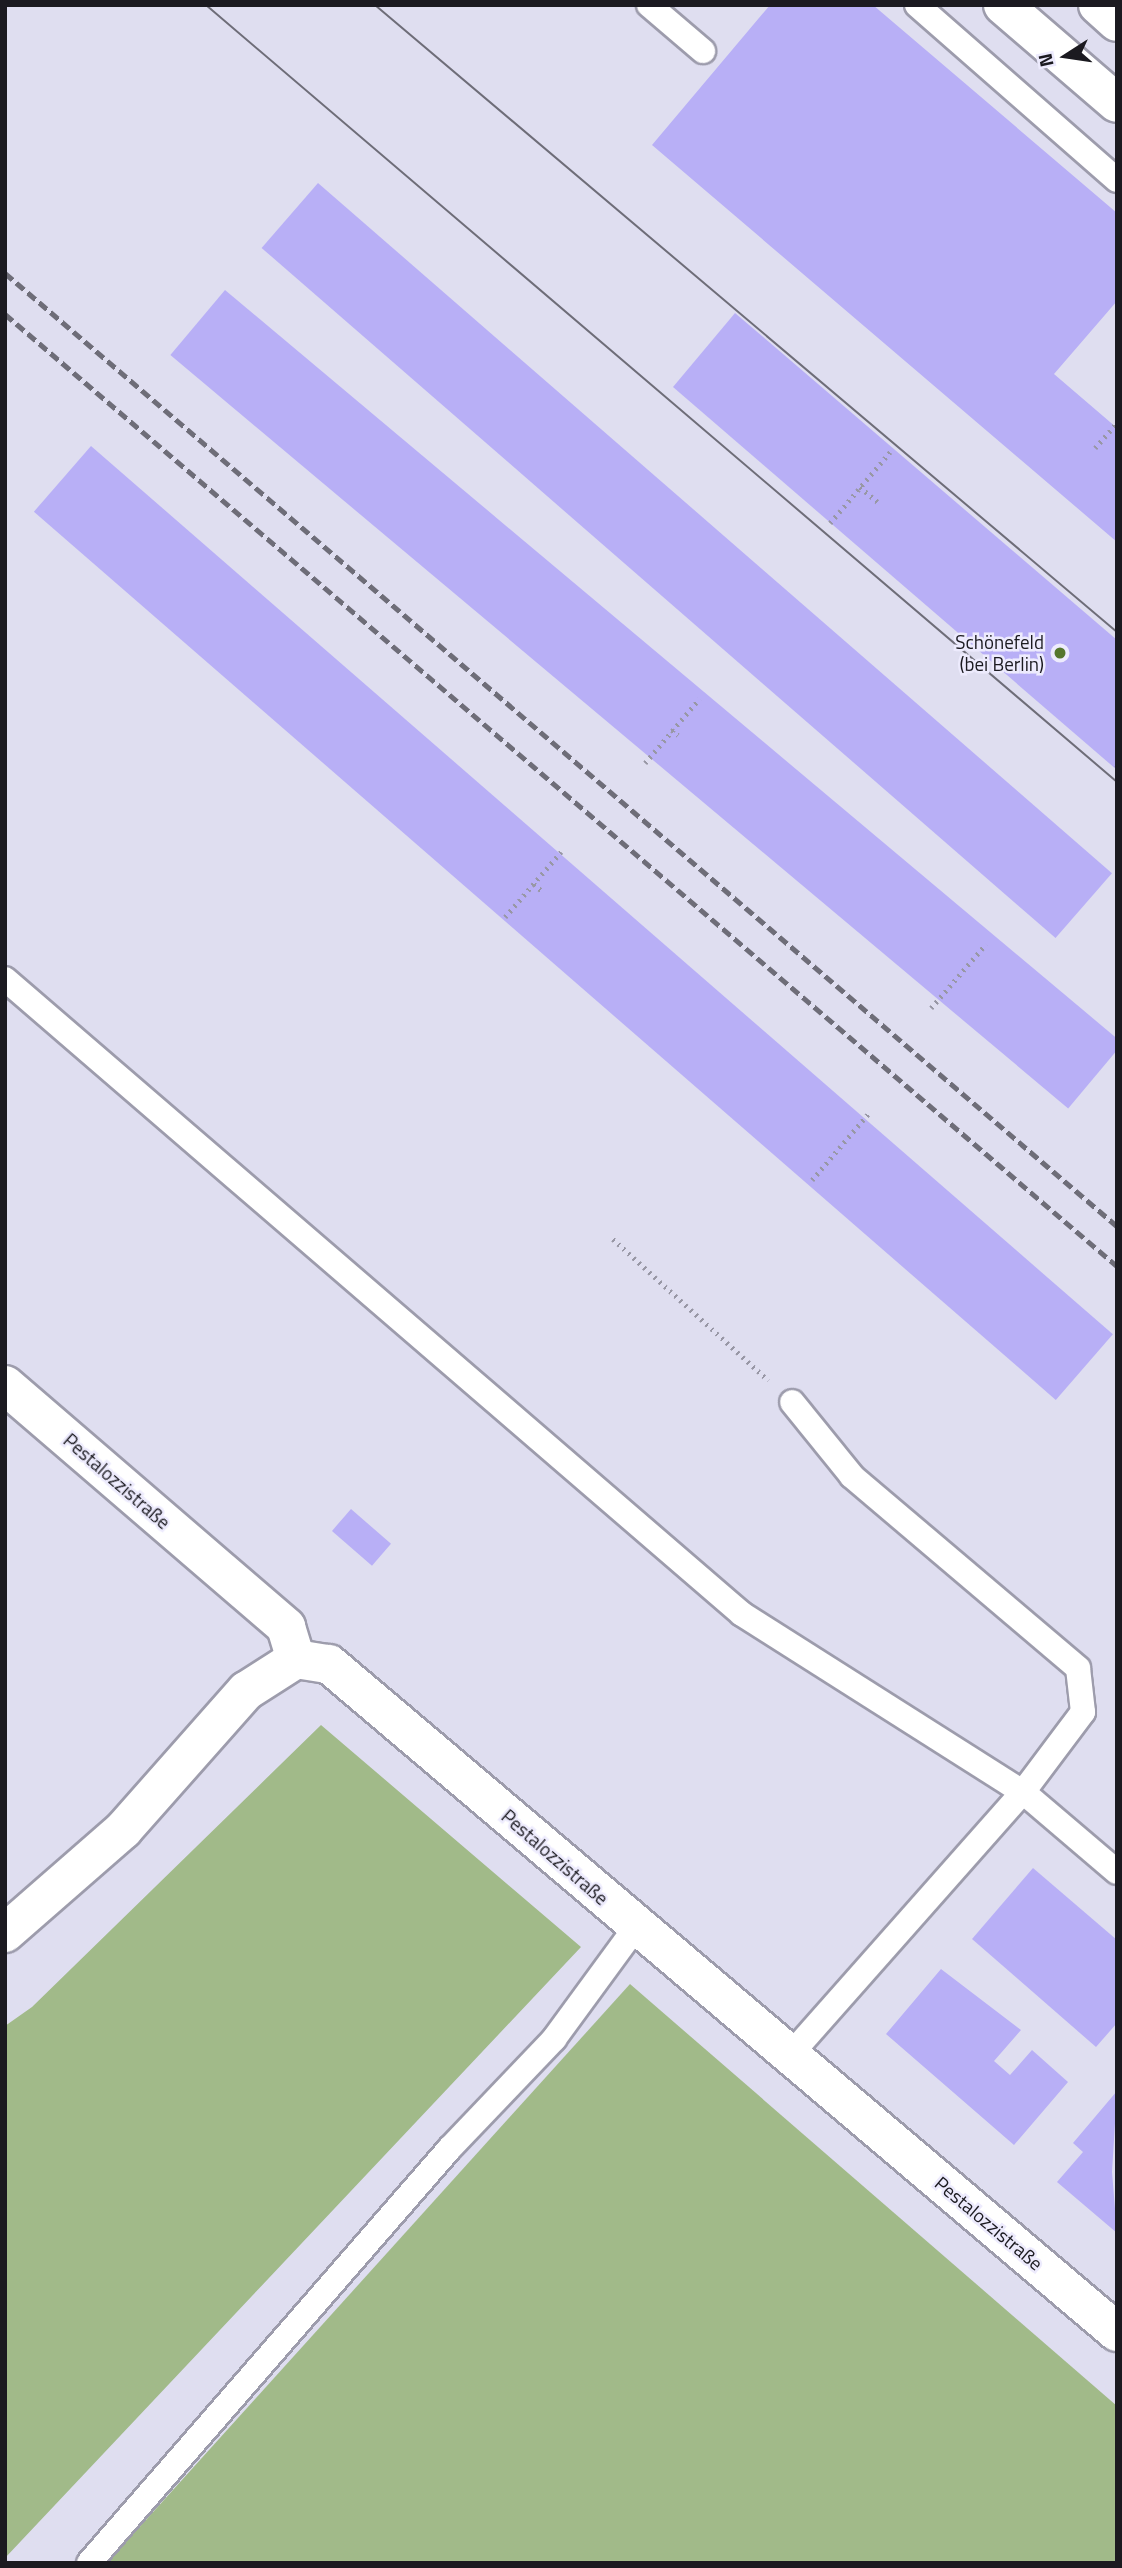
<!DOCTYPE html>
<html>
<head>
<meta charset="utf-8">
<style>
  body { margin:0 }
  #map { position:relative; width:1122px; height:2568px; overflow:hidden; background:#dfdef0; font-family:"Titillium Web",sans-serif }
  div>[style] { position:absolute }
  .green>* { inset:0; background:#a1ba89 }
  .building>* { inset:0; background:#b8aff6; transform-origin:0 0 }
  .path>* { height:4.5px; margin-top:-2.25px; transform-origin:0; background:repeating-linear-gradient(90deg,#9897a5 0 2px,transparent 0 7px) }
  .roads { filter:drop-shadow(2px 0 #9d9cac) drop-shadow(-2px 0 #9d9cac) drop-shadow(0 2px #9d9cac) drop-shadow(0 -2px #9d9cac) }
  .lane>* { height:24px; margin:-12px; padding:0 12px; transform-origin:12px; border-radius:12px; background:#fff }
  .street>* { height:38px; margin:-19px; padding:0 19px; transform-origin:19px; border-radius:19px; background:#fff }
  .primary>* { height:38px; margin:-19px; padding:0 19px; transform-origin:19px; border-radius:19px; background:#fff }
  .tram>* { height:2px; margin:-1px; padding:0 1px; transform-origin:1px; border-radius:1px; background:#6e6d78 }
  .rail>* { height:5px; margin-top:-2.5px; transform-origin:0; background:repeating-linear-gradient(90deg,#6e6d78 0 10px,transparent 0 15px) }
  .dots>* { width:19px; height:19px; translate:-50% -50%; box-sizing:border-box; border:4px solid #edebfd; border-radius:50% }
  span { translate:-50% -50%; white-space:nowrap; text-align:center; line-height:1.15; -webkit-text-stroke:5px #edebfd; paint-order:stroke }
  .poi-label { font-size:19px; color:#1b1a20 }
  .right { translate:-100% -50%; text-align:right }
  .street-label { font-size:19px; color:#1b1a20 }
  .frame { position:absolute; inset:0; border:7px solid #1b1a20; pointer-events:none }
  .north { position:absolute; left:1031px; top:21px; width:70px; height:70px; -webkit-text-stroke:5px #edebfd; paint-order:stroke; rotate:258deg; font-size:19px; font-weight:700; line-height:28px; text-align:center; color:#1b1a20 }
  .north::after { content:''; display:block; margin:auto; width:24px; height:32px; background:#1b1a20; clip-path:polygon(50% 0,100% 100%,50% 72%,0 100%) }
</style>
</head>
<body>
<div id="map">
  <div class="green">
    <div style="clip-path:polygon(321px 1725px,581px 1947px,5px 2558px,5px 2026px,32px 2007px)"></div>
    <div style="clip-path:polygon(630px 1984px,1117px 2406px,1117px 2563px,107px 2563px)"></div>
  </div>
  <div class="building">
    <div style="clip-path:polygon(770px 5px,873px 5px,1117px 213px,1117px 301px,1054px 374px,1117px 428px,1117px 542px,652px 145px)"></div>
    <div style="left:318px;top:183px;width:1052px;height:86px;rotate:41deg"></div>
    <div style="left:225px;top:290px;width:1172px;height:85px;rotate:40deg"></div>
    <div style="clip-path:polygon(735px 313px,1117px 640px,1117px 770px,673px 387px)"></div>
    <div style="left:91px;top:446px;width:1354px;height:87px;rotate:41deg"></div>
    <div style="left:351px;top:1509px;width:53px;height:29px;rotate:41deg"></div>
    <div style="clip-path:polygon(1033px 1868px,1117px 1940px,1117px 2023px,1096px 2047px,972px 1939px)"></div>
    <div style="clip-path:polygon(941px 1969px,1021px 2030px,994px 2061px,1010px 2075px,1032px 2050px,1068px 2082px,1014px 2145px,886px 2034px)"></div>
    <div style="clip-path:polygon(1117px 2091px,1112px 2172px,1117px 2233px,1057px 2182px,1083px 2152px,1073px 2143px)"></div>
  </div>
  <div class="path">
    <div style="left:1095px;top:448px;width:33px;rotate:-49deg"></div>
    <div style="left:860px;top:487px;width:23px;rotate:40deg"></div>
    <div style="left:830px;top:523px;width:93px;rotate:-49.8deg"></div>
    <div style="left:672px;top:730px;width:8px;rotate:40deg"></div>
    <div style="left:645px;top:763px;width:84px;rotate:-49.8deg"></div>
    <div style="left:1116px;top:768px;width:1px;rotate:-45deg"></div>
    <div style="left:534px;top:884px;width:12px;rotate:42deg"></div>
    <div style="left:505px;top:917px;width:86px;rotate:-49.3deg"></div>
    <div style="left:931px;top:1008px;width:84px;rotate:-49.3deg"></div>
    <div style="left:812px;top:1180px;width:87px;rotate:-49.7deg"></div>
    <div style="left:613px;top:1239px;width:210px;rotate:42.3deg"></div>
  </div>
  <div class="roads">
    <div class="lane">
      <div style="left:649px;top:5px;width:71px;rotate:40.4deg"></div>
      <div style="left:917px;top:5px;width:266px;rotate:41.2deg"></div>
      <div style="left:5px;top:979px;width:973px;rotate:40.75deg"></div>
      <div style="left:742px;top:1614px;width:333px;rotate:32.4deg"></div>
      <div style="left:1023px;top:1792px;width:123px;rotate:40.4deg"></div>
      <div style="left:791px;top:2054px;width:350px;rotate:-48.5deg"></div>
      <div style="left:1023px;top:1792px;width:100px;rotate:-53.1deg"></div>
      <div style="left:1083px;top:1712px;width:44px;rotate:-96.5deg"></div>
      <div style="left:1078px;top:1668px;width:297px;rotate:-139.7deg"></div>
      <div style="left:852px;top:1476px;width:95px;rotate:-129deg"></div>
      <div style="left:89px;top:2563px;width:550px;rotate:-48.98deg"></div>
      <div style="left:450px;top:2148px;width:151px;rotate:-46.3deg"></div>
      <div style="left:554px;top:2039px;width:139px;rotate:-53.8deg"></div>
    </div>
    <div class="street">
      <div style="left:5px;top:1385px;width:371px;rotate:40.7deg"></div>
      <div style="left:286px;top:1627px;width:34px;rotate:73deg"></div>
      <div style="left:296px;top:1659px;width:33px;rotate:9deg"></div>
      <div style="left:329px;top:1664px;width:1033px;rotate:40.29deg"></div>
      <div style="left:5px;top:1933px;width:157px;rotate:-41.1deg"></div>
      <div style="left:123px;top:1830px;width:186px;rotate:-48.5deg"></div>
      <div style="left:246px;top:1691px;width:59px;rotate:-32.6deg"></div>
    </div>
    <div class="primary">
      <div style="left:1003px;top:5px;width:150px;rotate:40.7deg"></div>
      <div style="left:1098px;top:5px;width:25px;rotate:42deg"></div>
    </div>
  </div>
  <div class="tram">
    <div style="left:206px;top:5px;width:1197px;rotate:40.46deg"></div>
    <div style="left:375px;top:5px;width:971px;rotate:40.2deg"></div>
  </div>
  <div class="rail">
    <div style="left:5px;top:273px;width:1464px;rotate:40.6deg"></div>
    <div style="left:5px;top:314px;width:1464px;rotate:40.57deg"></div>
  </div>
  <div class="dots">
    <div style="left:1060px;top:653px;background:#55762d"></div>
  </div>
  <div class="poi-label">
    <span class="right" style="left:1044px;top:653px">Schönefeld<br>(bei Berlin)</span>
  </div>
  <div class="street-label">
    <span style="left:117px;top:1481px;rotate:41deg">Pestalozzistraße</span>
    <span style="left:555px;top:1857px;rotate:41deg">Pestalozzistraße</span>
    <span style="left:989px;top:2223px;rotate:40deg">Pestalozzistraße</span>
  </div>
  <div class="frame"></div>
  <div class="north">N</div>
</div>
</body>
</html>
